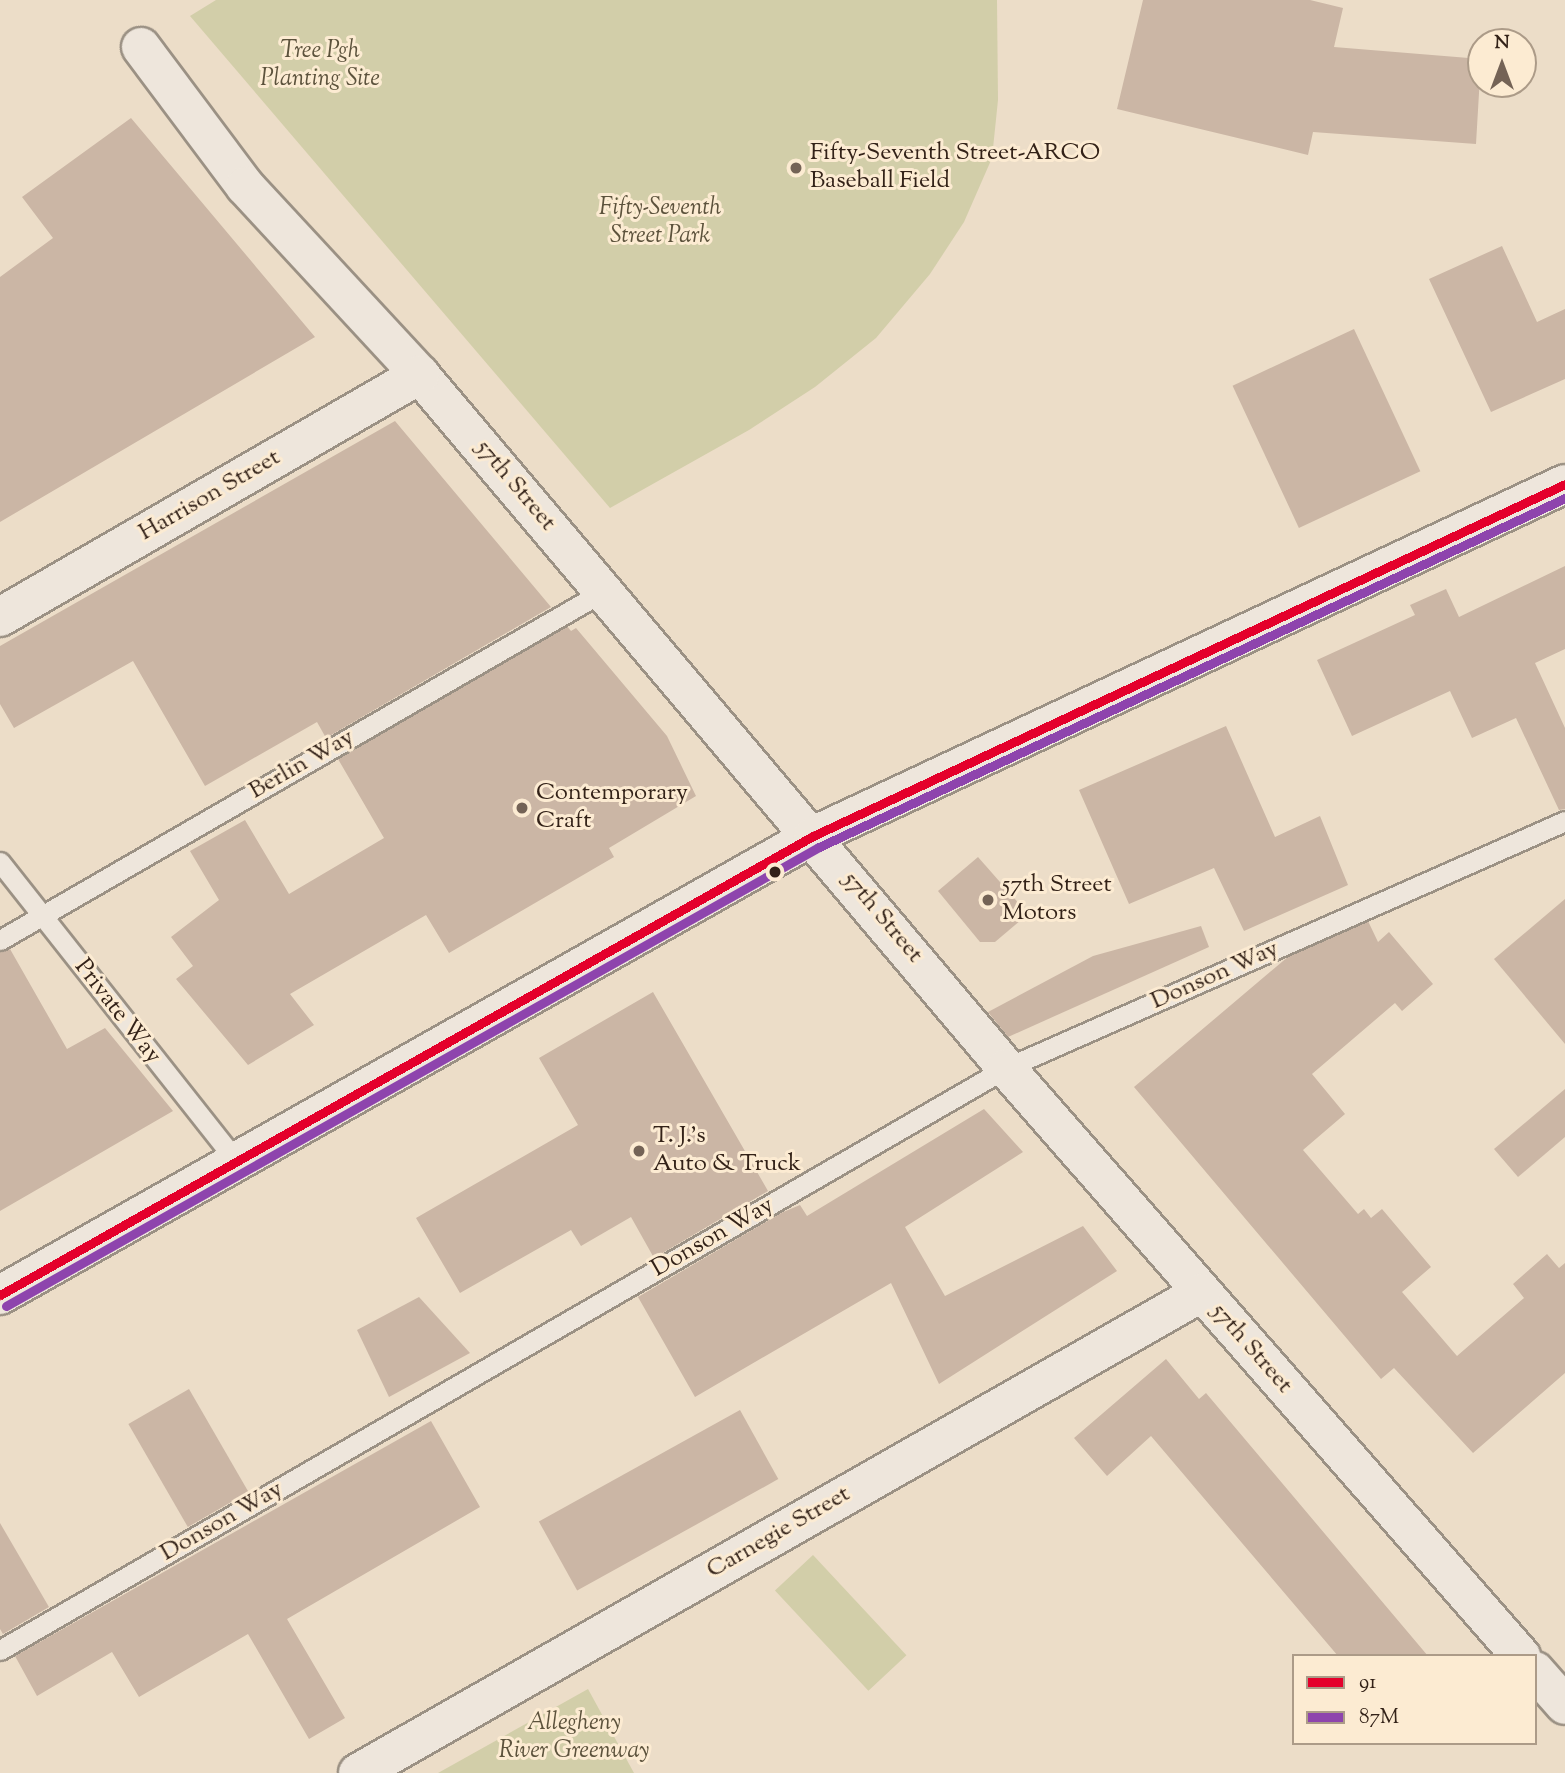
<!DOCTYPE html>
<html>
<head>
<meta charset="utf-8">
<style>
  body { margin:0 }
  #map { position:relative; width:1565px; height:1773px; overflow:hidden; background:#ecddc8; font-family:"Sorts Mill Goudy",serif }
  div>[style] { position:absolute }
  .green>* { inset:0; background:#d2cea9; transform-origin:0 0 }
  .building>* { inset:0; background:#cbb6a5; transform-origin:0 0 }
  .roads { filter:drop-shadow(2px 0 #9b9184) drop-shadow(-2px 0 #9b9184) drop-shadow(0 2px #9b9184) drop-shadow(0 -2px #9b9184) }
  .service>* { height:19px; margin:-9.5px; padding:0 9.5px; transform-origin:9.5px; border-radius:9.5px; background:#eee6dc }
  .minor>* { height:38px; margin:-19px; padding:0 19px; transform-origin:19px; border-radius:19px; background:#eee6dc }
  .secondary>* { height:38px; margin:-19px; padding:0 19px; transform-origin:19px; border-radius:19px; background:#eee6dc }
  .bus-1>* { height:9px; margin:-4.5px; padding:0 4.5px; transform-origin:4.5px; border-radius:4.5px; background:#e4002b }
  .bus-2>* { height:9px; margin:-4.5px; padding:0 4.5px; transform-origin:4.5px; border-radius:4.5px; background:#8e44ad }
  .dots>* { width:19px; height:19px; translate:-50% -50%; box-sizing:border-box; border:4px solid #fcebd2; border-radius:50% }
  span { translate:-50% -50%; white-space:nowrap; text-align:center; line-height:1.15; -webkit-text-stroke:6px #fcebd2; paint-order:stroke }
  .park-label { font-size:24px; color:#5c523c; font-style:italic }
  .poi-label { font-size:24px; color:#332218 }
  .left { translate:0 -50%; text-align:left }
  .street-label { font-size:24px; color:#332218 }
  .legend { position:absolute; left:1292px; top:1654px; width:245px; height:91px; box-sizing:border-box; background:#fcebd2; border:2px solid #ac9b88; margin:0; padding:9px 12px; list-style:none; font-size:21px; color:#332218 }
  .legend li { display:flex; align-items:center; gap:14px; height:35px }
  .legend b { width:35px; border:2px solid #ac9b88 }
  .north { position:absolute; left:1467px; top:28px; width:70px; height:70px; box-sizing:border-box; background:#fcebd2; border:2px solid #ac9b88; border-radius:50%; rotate:0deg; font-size:19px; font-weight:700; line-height:28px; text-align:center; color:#332218 }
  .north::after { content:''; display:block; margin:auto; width:24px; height:32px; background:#746356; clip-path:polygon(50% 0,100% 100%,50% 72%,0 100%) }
</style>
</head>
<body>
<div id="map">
  <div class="green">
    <div style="clip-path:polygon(216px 0,997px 0,998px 100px,992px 158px,964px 222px,930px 274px,876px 338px,815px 387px,749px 430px,610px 508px,190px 16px)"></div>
    <div style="left:813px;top:1555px;width:137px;height:52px;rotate:47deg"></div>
    <div style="clip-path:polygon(588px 1689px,634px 1773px,438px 1773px)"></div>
  </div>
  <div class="building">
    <div style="clip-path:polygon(1143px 0,1310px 0,1343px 8px,1334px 47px,1481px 59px,1476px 144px,1313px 132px,1308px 155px,1117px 109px)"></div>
    <div style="clip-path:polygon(131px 118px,315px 337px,0 522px,0 277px,53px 238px,22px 197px)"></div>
    <div style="clip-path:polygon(1502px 246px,1537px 322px,1565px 309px,1565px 379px,1491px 412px,1429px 279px)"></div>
    <div style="left:1354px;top:329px;width:157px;height:134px;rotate:65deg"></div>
    <div style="clip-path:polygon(395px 421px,551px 607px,326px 738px,317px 722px,205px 786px,133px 661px,14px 728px,0 704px,0 646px)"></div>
    <div style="clip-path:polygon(1565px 566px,1565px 649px,1535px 663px,1565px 728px,1565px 809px,1559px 810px,1516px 718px,1472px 738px,1450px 691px,1352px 736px,1317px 660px,1415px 615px,1410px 605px,1446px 589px,1459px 617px)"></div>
    <div style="clip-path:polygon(567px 626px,571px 631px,576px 628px,667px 736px,696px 796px,609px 848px,614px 857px,449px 953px,426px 915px,290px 994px,314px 1025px,248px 1065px,176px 979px,193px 966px,171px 937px,219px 900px,190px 851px,245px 820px,289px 894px,384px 838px,338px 759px)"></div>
    <div style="clip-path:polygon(1226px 726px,1275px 837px,1320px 816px,1348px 885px,1244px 931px,1214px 868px,1129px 904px,1079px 790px)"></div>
    <div style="clip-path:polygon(978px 857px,1028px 914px,995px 942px,980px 942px,938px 891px)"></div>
    <div style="clip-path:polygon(1565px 899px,1565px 1044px,1494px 959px)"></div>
    <div style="clip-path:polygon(1368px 921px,1378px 942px,1389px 932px,1433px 984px,1402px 1011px,1395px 1003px,1312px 1074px,1345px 1114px,1303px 1150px,1358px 1214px,1364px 1209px,1371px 1218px,1382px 1209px,1431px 1267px,1402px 1292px,1457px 1356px,1524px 1298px,1513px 1284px,1547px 1254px,1559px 1268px,1565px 1263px,1565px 1373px,1473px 1453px,1394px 1368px,1381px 1379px,1134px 1087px,1289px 956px)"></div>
    <div style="clip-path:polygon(1201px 926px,1209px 947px,1008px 1037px,988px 1012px,1093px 956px)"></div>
    <div style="clip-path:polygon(10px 949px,67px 1049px,105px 1028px,173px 1111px,0 1211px,0 952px)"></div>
    <div style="clip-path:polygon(653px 992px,768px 1191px,654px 1258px,631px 1217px,581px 1246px,571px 1230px,460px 1293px,416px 1218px,578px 1125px,539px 1058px)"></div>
    <div style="clip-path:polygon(1565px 1089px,1565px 1137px,1518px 1177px,1494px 1149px)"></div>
    <div style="clip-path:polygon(984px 1109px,1023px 1152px,905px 1227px,945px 1296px,1083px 1226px,1117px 1271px,939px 1384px,891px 1283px,695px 1397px,638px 1297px,781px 1213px,800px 1205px,807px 1216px)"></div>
    <div style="clip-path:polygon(419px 1297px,470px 1353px,389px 1397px,357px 1330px)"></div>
    <div style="clip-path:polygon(1166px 1359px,1199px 1399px,1206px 1393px,1428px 1656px,1338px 1656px,1151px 1436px,1107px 1476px,1074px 1438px)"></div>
    <div style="left:189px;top:1389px;width:119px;height:70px;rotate:60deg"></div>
    <div style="left:740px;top:1410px;width:79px;height:230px;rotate:61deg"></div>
    <div style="clip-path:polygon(431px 1421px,480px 1507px,287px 1619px,345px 1718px,309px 1739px,248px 1634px,139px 1697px,112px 1652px,37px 1696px,15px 1656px)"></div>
    <div style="clip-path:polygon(0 1523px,49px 1607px,3px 1634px,0 1629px)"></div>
  </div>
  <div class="roads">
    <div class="service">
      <div style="left:0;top:862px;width:380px;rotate:51.7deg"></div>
      <div style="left:0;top:940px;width:698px;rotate:-30.02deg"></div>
      <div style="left:0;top:1650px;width:1162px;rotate:-30.05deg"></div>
      <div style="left:1006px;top:1068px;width:611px;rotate:-23.84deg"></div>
    </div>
    <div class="minor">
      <div style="left:141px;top:47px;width:174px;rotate:53.2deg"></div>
      <div style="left:245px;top:186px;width:258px;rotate:47.2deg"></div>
      <div style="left:420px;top:375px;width:908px;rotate:49.78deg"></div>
      <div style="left:1006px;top:1068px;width:782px;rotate:48.79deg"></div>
      <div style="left:0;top:617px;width:485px;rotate:-30deg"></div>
      <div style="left:1535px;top:1671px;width:45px;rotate:48.6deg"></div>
      <div style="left:358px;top:1773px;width:970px;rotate:-29.66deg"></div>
    </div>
    <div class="secondary">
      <div style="left:0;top:1295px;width:934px;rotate:-29.45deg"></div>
      <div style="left:813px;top:836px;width:830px;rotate:-25.08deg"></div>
    </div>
  </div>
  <div class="bus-1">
    <div style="left:0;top:1295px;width:934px;rotate:-29.45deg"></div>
    <div style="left:813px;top:836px;width:830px;rotate:-25.08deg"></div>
  </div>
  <div class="bus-2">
    <div style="left:6px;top:1306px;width:934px;rotate:-29.45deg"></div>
    <div style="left:819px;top:847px;width:824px;rotate:-25.07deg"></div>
  </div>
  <div class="dots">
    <div style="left:796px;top:168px;background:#746356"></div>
    <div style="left:522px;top:808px;background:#746356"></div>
    <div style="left:775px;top:872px;background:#332218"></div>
    <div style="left:988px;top:900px;background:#746356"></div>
    <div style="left:639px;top:1151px;background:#746356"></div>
  </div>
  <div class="park-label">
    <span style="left:320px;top:66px">Tree Pgh<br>Planting Site</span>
    <span style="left:660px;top:223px">Fifty-Seventh<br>Street Park</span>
    <span style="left:574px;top:1738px">Allegheny<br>River Greenway</span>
  </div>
  <div class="poi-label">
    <span class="left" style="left:810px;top:168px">Fifty-Seventh Street-ARCO<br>Baseball Field</span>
    <span class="left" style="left:536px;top:808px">Contemporary<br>Craft</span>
    <span class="left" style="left:1002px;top:900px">57th Street<br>Motors</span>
    <span class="left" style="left:653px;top:1151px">T. J.'s<br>Auto &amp; Truck</span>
  </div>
  <div class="street-label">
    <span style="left:515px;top:486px;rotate:50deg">57th Street</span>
    <span style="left:210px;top:496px;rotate:-30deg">Harrison Street</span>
    <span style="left:302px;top:765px;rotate:-30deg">Berlin Way</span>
    <span style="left:882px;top:918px;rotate:50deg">57th Street</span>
    <span style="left:1215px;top:976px;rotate:-24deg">Donson Way</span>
    <span style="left:117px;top:1012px;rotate:52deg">Private Way</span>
    <span style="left:713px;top:1238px;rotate:-30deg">Donson Way</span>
    <span style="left:1251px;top:1349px;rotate:49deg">57th Street</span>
    <span style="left:222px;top:1522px;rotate:-30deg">Donson Way</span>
    <span style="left:779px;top:1533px;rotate:-30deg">Carnegie Street</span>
  </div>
  <ul class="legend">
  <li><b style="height:9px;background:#e4002b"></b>91</li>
  <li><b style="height:9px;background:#8e44ad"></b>87M</li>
  </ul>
  <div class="north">N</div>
</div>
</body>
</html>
